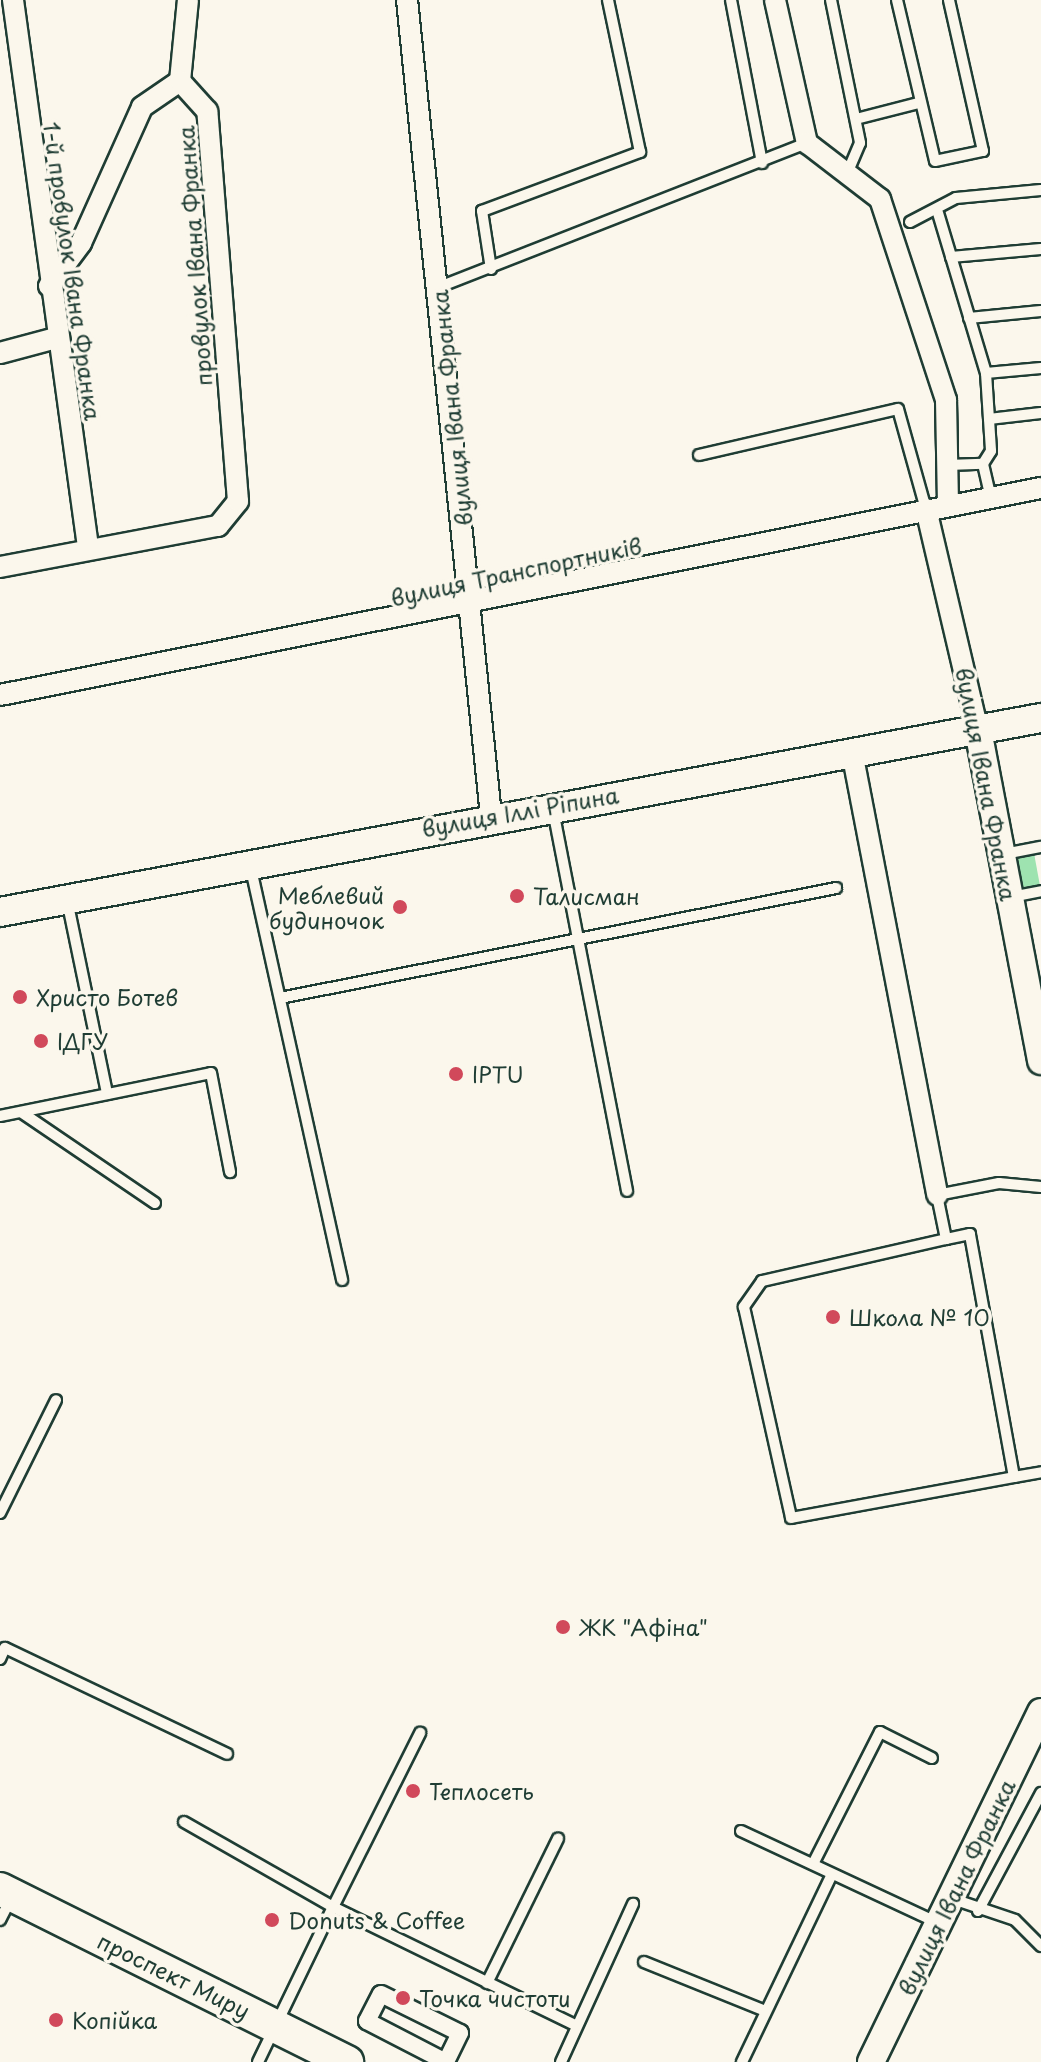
<!DOCTYPE html>
<html>
<head>
<meta charset="utf-8">
<style>
  body { margin:0 }
  #map { position:relative; width:1041px; height:2062px; overflow:hidden; background:#fbf7ec; font-family:"Playpen Sans",sans-serif }
  div>[style] { position:absolute }
  .green>* { inset:0; background:#9ee3b0 }
  .roads { filter:drop-shadow(2px 0 #1f3d34) drop-shadow(-2px 0 #1f3d34) drop-shadow(0 2px #1f3d34) drop-shadow(0 -2px #1f3d34) }
  .service>* { height:10px; margin:-5px; padding:0 5px; transform-origin:5px; border-radius:5px; background:#fbf7ec }
  .pedestrian>* { height:16px; margin:-8px; padding:0 8px; transform-origin:8px; border-radius:8px; background:#fbf7ec }
  .minor>* { height:20px; margin:-10px; padding:0 10px; transform-origin:10px; border-radius:10px; background:#fbf7ec }
  .tertiary>* { height:26px; margin:-13px; padding:0 13px; transform-origin:13px; border-radius:13px; background:#fbf7ec }
  .secondary>* { height:28px; margin:-14px; padding:0 14px; transform-origin:14px; border-radius:14px; background:#fbf7ec }
  .primary>* { height:32px; margin:-16px; padding:0 16px; transform-origin:16px; border-radius:16px; background:#fbf7ec }
  .dots>* { width:22px; height:22px; translate:-50% -50%; box-sizing:border-box; border:4px solid #fbf7ec; border-radius:50% }
  span { translate:-50% -50%; white-space:nowrap; text-align:center; line-height:1.15; -webkit-text-stroke:7px #fbf7ec; paint-order:stroke }
  .street-label { font-size:22px; color:#1f3d34 }
  .poi-label { font-size:22px; color:#1f3d34 }
  .right { translate:-100% -50%; text-align:right }
  .left { translate:0 -50%; text-align:left }
</style>
</head>
<body>
<div id="map">
  <div class="green">
    <div style="clip-path:polygon(1034px 853px,1040px 886px,1023px 887px,1013px 859px)"></div>
  </div>
  <div class="roads">
    <div class="service">
      <div style="left:731px;top:0;width:166px;rotate:79.2deg"></div>
      <div style="left:831px;top:0;width:146px;rotate:78.5deg"></div>
      <div style="left:860px;top:143px;width:28px;rotate:113deg"></div>
      <div style="left:897px;top:0;width:165px;rotate:76.7deg"></div>
      <div style="left:935px;top:161px;width:49px;rotate:-11.8deg"></div>
      <div style="left:983px;top:151px;width:155px;rotate:-102.7deg"></div>
      <div style="left:856px;top:119px;width:65px;rotate:-14.3deg"></div>
      <div style="left:938px;top:213px;width:167px;rotate:73.3deg"></div>
      <div style="left:986px;top:373px;width:78px;rotate:86.3deg"></div>
      <div style="left:991px;top:451px;width:15px;rotate:122deg"></div>
      <div style="left:910px;top:222px;width:52px;rotate:-27.6deg"></div>
      <div style="left:956px;top:198px;width:85px;rotate:-5.4deg"></div>
      <div style="left:951px;top:257px;width:90px;rotate:-5.1deg"></div>
      <div style="left:491px;top:269px;width:59px;rotate:-98.8deg"></div>
      <div style="left:482px;top:211px;width:169px;rotate:-20.5deg"></div>
      <div style="left:640px;top:152px;width:155px;rotate:-101.9deg"></div>
      <div style="left:439px;top:287px;width:395px;rotate:-21.4deg"></div>
      <div style="left:969px;top:318px;width:72px;rotate:-5.6deg"></div>
      <div style="left:986px;top:373px;width:55px;rotate:-5.2deg"></div>
      <div style="left:989px;top:419px;width:52px;rotate:-6.6deg"></div>
      <div style="left:699px;top:455px;width:204px;rotate:-13deg"></div>
      <div style="left:898px;top:409px;width:104px;rotate:74.4deg"></div>
      <div style="left:947px;top:465px;width:36px;rotate:-2deg"></div>
      <div style="left:983px;top:464px;width:32px;rotate:77deg"></div>
      <div style="left:553px;top:810px;width:388px;rotate:79deg"></div>
      <div style="left:1004px;top:854px;width:38px;rotate:-11deg"></div>
      <div style="left:251px;top:869px;width:421px;rotate:77.5deg"></div>
      <div style="left:1011px;top:897px;width:31px;rotate:-11deg"></div>
      <div style="left:67px;top:900px;width:198px;rotate:78.3deg"></div>
      <div style="left:280px;top:998px;width:567px;rotate:-11.19deg"></div>
      <div style="left:21px;top:1112px;width:162px;rotate:34.2deg"></div>
      <div style="left:0;top:1116px;width:215px;rotate:-11.5deg"></div>
      <div style="left:211px;top:1073px;width:101px;rotate:79.1deg"></div>
      <div style="left:946px;top:1239px;width:189px;rotate:167.1deg"></div>
      <div style="left:762px;top:1281px;width:32px;rotate:125deg"></div>
      <div style="left:744px;top:1307px;width:216px;rotate:77.4deg"></div>
      <div style="left:791px;top:1518px;width:227px;rotate:-10.4deg"></div>
      <div style="left:1014px;top:1477px;width:247px;rotate:-100.3deg"></div>
      <div style="left:970px;top:1234px;width:25px;rotate:168deg"></div>
      <div style="left:946px;top:1239px;width:45px;rotate:-101.6deg"></div>
      <div style="left:937px;top:1195px;width:63px;rotate:-11deg"></div>
      <div style="left:999px;top:1183px;width:42px;rotate:5.4deg"></div>
      <div style="left:1014px;top:1477px;width:27px;rotate:-10deg"></div>
      <div style="left:0;top:1513px;width:126px;rotate:-63.6deg"></div>
      <div style="left:0;top:1659px;width:12px;rotate:-66deg"></div>
      <div style="left:5px;top:1648px;width:246px;rotate:25.5deg"></div>
      <div style="left:184px;top:1822px;width:172px;rotate:29.7deg"></div>
      <div style="left:333px;top:1907px;width:195px;rotate:-63.4deg"></div>
      <div style="left:741px;top:1831px;width:217px;rotate:25deg"></div>
      <div style="left:813px;top:1864px;width:148px;rotate:-63.1deg"></div>
      <div style="left:880px;top:1732px;width:58px;rotate:26.6deg"></div>
      <div style="left:953px;top:1899px;width:65px;rotate:18.7deg"></div>
      <div style="left:1015px;top:1920px;width:37px;rotate:45deg"></div>
      <div style="left:978px;top:1911px;width:134px;rotate:-61.9deg"></div>
      <div style="left:0;top:1920px;width:22px;rotate:-63deg"></div>
      <div style="left:644px;top:1962px;width:131px;rotate:22deg"></div>
      <div style="left:487px;top:1983px;width:161px;rotate:-63.8deg"></div>
      <div style="left:258px;top:2062px;width:172px;rotate:-64.2deg"></div>
      <div style="left:333px;top:1907px;width:271px;rotate:26deg"></div>
      <div style="left:561px;top:2062px;width:174px;rotate:-65.5deg"></div>
      <div style="left:742px;top:2062px;width:208px;rotate:-64.4deg"></div>
    </div>
    <div class="pedestrian">
      <div style="left:381px;top:1994px;width:88px;rotate:26.3deg"></div>
      <div style="left:460px;top:2033px;width:32px;rotate:116deg"></div>
      <div style="left:446px;top:2062px;width:89px;rotate:-152.6deg"></div>
      <div style="left:367px;top:2021px;width:30px;rotate:-63deg"></div>
    </div>
    <div class="minor">
      <div style="left:13px;top:0;width:552px;rotate:82.19deg"></div>
      <div style="left:407px;top:0;width:820px;rotate:84.12deg"></div>
      <div style="left:775px;top:0;width:147px;rotate:77.4deg"></div>
      <div style="left:807px;top:143px;width:92px;rotate:37.5deg"></div>
      <div style="left:880px;top:199px;width:212px;rotate:71.8deg"></div>
      <div style="left:946px;top:400px;width:101px;rotate:88.9deg"></div>
      <div style="left:180px;top:81px;width:81px;rotate:-84.4deg"></div>
      <div style="left:49px;top:286px;width:54px;rotate:-53.3deg"></div>
      <div style="left:81px;top:243px;width:149px;rotate:-65.8deg"></div>
      <div style="left:142px;top:107px;width:46px;rotate:-34.4deg"></div>
      <div style="left:0;top:353px;width:58px;rotate:-15deg"></div>
      <div style="left:926px;top:509px;width:227px;rotate:76.8deg"></div>
      <div style="left:0;top:567px;width:222px;rotate:-10.7deg"></div>
      <div style="left:218px;top:526px;width:32px;rotate:-51deg"></div>
      <div style="left:238px;top:501px;width:391px;rotate:-94.5deg"></div>
      <div style="left:207px;top:111px;width:40px;rotate:-132deg"></div>
      <div style="left:0;top:695px;width:1061px;rotate:-11.25deg"></div>
      <div style="left:852px;top:752px;width:451px;rotate:79.1deg"></div>
    </div>
    <div class="tertiary">
      <div style="left:978px;top:730px;width:337px;rotate:79.2deg"></div>
      <div style="left:871px;top:2062px;width:389px;rotate:-64.1deg"></div>
    </div>
    <div class="secondary">
      <div style="left:0;top:912px;width:1059px;rotate:-10.56deg"></div>
    </div>
    <div class="primary">
      <div style="left:0;top:1889px;width:388px;rotate:26.5deg"></div>
    </div>
  </div>
  <div class="dots">
    <div style="left:517px;top:896px;background:#d1495b"></div>
    <div style="left:400px;top:907px;background:#d1495b"></div>
    <div style="left:20px;top:997px;background:#d1495b"></div>
    <div style="left:41px;top:1041px;background:#d1495b"></div>
    <div style="left:456px;top:1074px;background:#d1495b"></div>
    <div style="left:833px;top:1317px;background:#d1495b"></div>
    <div style="left:563px;top:1627px;background:#d1495b"></div>
    <div style="left:413px;top:1791px;background:#d1495b"></div>
    <div style="left:272px;top:1920px;background:#d1495b"></div>
    <div style="left:403px;top:1998px;background:#d1495b"></div>
    <div style="left:56px;top:2020px;background:#d1495b"></div>
  </div>
  <div class="street-label">
    <span style="left:194px;top:256px;rotate:-94deg">провулок Івана Франка</span>
    <span style="left:73px;top:271px;rotate:82deg">1-й провулок Івана Франка</span>
    <span style="left:451px;top:408px;rotate:-96deg">вулиця Івана Франка</span>
    <span style="left:516px;top:571px;rotate:-12deg">вулиця Транспортників</span>
    <span style="left:987px;top:784px;rotate:79deg">вулиця Івана Франка</span>
    <span style="left:520px;top:811px;rotate:-10deg">вулиця Іллі Ріпина</span>
    <span style="left:956px;top:1887px;rotate:-64deg">вулиця Івана Франка</span>
    <span style="left:174px;top:1975px;rotate:26deg">проспект Миру</span>
  </div>
  <div class="poi-label">
    <span class="right" style="left:384px;top:907px">Меблевий<br>будиночок</span>
    <span class="left" style="left:533px;top:896px">Талисман</span>
    <span class="left" style="left:36px;top:997px">Христо Ботев</span>
    <span class="left" style="left:57px;top:1041px">ІДГУ</span>
    <span class="left" style="left:472px;top:1074px">IPTU</span>
    <span class="left" style="left:849px;top:1317px">Школа № 10</span>
    <span class="left" style="left:579px;top:1627px">ЖК "Афіна"</span>
    <span class="left" style="left:429px;top:1791px">Теплосеть</span>
    <span class="left" style="left:288px;top:1920px">Donuts &amp; Coffee</span>
    <span class="left" style="left:419px;top:1998px">Точка чистоти</span>
    <span class="left" style="left:72px;top:2020px">Копійка</span>
  </div>
</div>
</body>
</html>
